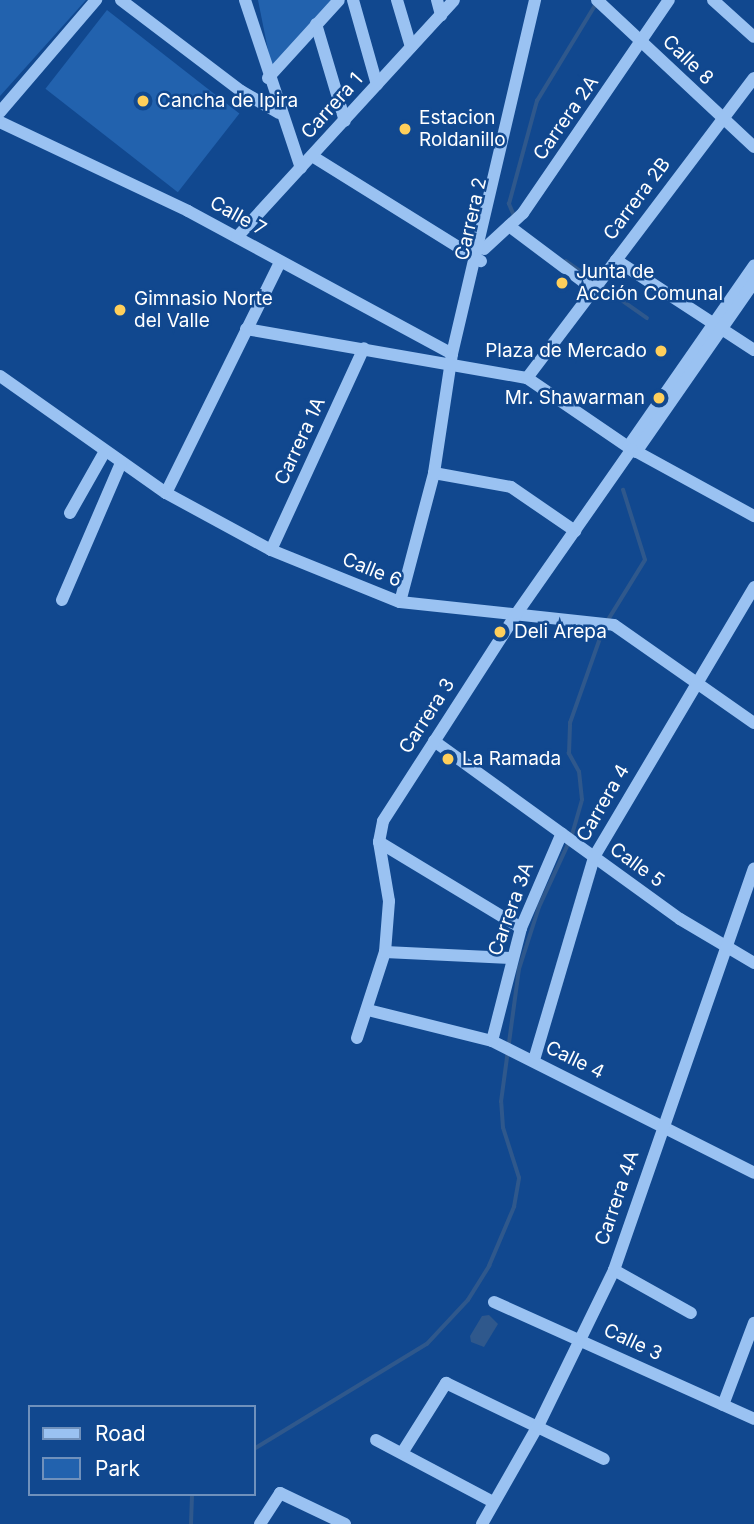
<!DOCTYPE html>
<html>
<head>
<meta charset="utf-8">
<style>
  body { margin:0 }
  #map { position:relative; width:754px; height:1524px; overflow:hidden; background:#11488f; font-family:Inter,sans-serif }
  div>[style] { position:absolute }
  .green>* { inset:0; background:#2262ae; transform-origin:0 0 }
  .water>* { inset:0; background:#2f588c }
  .stream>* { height:3.5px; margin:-1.75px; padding:0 1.75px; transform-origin:1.75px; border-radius:1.75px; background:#2f588c }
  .minor>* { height:12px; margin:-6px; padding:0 6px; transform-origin:6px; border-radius:6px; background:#9ac2f2 }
  .dots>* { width:19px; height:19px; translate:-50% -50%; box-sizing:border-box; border:4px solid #11488f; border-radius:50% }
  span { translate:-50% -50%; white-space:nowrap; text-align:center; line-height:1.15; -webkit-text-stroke:5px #11488f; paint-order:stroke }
  .street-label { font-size:19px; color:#fff }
  .poi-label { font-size:19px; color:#fff }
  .left { translate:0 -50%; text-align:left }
  .right { translate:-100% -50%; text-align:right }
  .legend { position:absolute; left:28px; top:1405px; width:228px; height:91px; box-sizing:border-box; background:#11488f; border:2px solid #7091bc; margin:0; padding:9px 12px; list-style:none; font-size:21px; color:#fff }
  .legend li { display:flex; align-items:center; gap:14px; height:35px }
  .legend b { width:35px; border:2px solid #7091bc }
</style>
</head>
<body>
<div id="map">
  <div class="green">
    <div style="clip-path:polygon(0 0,86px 0,0 96px)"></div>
    <div style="clip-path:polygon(258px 0,339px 0,272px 70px)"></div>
    <div style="left:107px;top:10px;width:168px;height:100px;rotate:38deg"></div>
  </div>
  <div class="water">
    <div style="clip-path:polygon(489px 1315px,498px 1324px,484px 1347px,471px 1342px,470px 1336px,482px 1316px)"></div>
  </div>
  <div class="stream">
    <div style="left:514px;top:216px;width:13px;rotate:-113deg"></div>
    <div style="left:509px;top:204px;width:107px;rotate:-74.8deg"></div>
    <div style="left:537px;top:101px;width:114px;rotate:-58.7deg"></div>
    <div style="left:566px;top:261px;width:99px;rotate:35.1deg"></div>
    <div style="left:608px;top:620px;width:70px;rotate:-58.3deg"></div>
    <div style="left:645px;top:560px;width:73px;rotate:-107.4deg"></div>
    <div style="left:572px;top:835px;width:36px;rotate:-74deg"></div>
    <div style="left:582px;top:800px;width:28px;rotate:-96deg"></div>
    <div style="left:579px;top:772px;width:21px;rotate:-119deg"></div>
    <div style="left:569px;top:754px;width:31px;rotate:-88deg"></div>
    <div style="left:570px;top:723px;width:102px;rotate:-70.5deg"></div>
    <div style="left:254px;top:1449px;width:202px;rotate:-31.3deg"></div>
    <div style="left:427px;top:1344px;width:60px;rotate:-47deg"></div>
    <div style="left:468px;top:1300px;width:40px;rotate:-58deg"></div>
    <div style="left:489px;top:1266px;width:64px;rotate:-67deg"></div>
    <div style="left:514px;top:1207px;width:29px;rotate:-80deg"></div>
    <div style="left:519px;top:1178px;width:52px;rotate:-107.7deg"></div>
    <div style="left:503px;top:1128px;width:26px;rotate:-94deg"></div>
    <div style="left:501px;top:1102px;width:134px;rotate:-82.3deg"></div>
    <div style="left:519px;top:969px;width:65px;rotate:-72.1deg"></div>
    <div style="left:539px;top:907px;width:72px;rotate:-65.2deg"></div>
    <div style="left:191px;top:1524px;width:30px;rotate:-88deg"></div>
  </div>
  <div class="minor">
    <div style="left:121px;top:0;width:151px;rotate:37.2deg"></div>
    <div style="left:241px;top:91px;width:44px;rotate:30.1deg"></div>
    <div style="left:245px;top:0;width:177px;rotate:71.6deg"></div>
    <div style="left:353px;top:0;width:88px;rotate:74.2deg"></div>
    <div style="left:397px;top:0;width:49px;rotate:73.4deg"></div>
    <div style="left:437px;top:0;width:16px;rotate:75deg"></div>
    <div style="left:597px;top:0;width:215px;rotate:43.1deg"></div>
    <div style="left:713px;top:0;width:55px;rotate:42.1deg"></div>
    <div style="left:316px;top:24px;width:101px;rotate:73.4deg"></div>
    <div style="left:268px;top:78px;width:105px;rotate:-47.7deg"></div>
    <div style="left:0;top:112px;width:148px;rotate:-49.4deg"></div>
    <div style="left:0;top:122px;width:208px;rotate:25.3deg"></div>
    <div style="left:188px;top:211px;width:300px;rotate:28.4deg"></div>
    <div style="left:312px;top:156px;width:199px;rotate:31.9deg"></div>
    <div style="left:509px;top:226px;width:105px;rotate:36.9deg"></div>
    <div style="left:237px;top:237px;width:321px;rotate:-47.5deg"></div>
    <div style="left:484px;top:249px;width:53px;rotate:-42.7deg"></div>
    <div style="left:523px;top:213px;width:258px;rotate:-55.6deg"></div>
    <div style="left:616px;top:260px;width:165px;rotate:33.1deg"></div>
    <div style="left:246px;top:329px;width:285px;rotate:9.9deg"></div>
    <div style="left:527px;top:378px;width:122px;rotate:34.3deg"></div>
    <div style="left:628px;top:447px;width:144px;rotate:28.7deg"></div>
    <div style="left:0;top:376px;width:203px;rotate:35.2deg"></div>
    <div style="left:166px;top:493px;width:119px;rotate:28.5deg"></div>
    <div style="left:271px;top:550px;width:139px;rotate:22deg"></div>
    <div style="left:400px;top:602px;width:215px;rotate:6.1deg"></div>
    <div style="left:614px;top:625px;width:171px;rotate:35deg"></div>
    <div style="left:527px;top:378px;width:376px;rotate:-52.9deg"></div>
    <div style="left:628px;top:447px;width:221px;rotate:-55.2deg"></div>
    <div style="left:636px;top:452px;width:207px;rotate:-55.2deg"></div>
    <div style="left:434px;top:473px;width:78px;rotate:10.3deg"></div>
    <div style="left:511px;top:487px;width:78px;rotate:34.5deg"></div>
    <div style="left:166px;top:493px;width:258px;rotate:-63.7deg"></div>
    <div style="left:70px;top:513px;width:69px;rotate:-60.5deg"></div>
    <div style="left:271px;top:550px;width:222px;rotate:-65.3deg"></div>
    <div style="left:62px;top:600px;width:149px;rotate:-66.7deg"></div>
    <div style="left:400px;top:602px;width:133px;rotate:-75.2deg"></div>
    <div style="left:434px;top:473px;width:120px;rotate:-81.4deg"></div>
    <div style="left:452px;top:354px;width:364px;rotate:-76.8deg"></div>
    <div style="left:434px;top:741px;width:304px;rotate:35.9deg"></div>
    <div style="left:680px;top:919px;width:86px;rotate:30.7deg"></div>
    <div style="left:379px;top:842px;width:166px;rotate:31.2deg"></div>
    <div style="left:385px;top:952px;width:127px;rotate:2.7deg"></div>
    <div style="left:368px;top:1010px;width:128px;rotate:14deg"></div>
    <div style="left:492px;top:1041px;width:293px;rotate:26.7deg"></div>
    <div style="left:357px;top:1038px;width:90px;rotate:-72deg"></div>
    <div style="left:385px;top:952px;width:51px;rotate:-85.5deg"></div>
    <div style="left:389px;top:901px;width:60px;rotate:-99.6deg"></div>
    <div style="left:379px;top:842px;width:21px;rotate:-79deg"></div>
    <div style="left:383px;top:821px;width:247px;rotate:-57.2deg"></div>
    <div style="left:517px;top:613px;width:200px;rotate:-55deg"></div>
    <div style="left:492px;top:1041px;width:117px;rotate:-75.6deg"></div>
    <div style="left:521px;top:928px;width:103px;rotate:-66.7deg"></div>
    <div style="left:534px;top:1060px;width:212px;rotate:-73.5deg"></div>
    <div style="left:594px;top:857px;width:314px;rotate:-59.3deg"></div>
    <div style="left:614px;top:1270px;width:88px;rotate:29.2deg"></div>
    <div style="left:494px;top:1302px;width:285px;rotate:24.2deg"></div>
    <div style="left:723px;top:1405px;width:88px;rotate:-69.3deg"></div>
    <div style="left:376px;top:1440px;width:132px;rotate:27.9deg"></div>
    <div style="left:402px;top:1453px;width:83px;rotate:-57.8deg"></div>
    <div style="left:446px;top:1383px;width:175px;rotate:25.7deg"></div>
    <div style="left:260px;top:1524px;width:37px;rotate:-57deg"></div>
    <div style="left:280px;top:1493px;width:72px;rotate:25.5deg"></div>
    <div style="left:482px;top:1524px;width:113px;rotate:-60.3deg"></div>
    <div style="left:538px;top:1426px;width:174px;rotate:-64deg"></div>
    <div style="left:614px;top:1270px;width:425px;rotate:-70.8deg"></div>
  </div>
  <div class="dots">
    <div style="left:143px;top:101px;background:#ffcf5b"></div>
    <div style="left:405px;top:129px;background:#ffcf5b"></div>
    <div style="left:562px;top:283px;background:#ffcf5b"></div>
    <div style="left:120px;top:310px;background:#ffcf5b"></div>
    <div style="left:661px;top:351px;background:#ffcf5b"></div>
    <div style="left:659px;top:398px;background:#ffcf5b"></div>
    <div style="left:500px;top:632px;background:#ffcf5b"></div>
    <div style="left:448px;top:759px;background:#ffcf5b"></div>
  </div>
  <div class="street-label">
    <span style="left:688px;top:60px;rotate:44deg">Calle 8</span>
    <span style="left:332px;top:106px;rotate:-48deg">Carrera 1</span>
    <span style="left:566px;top:118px;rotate:-55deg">Carrera 2A</span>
    <span style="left:637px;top:199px;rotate:-53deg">Carrera 2B</span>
    <span style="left:238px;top:216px;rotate:29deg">Calle 7</span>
    <span style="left:471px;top:219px;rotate:-77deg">Carrera 2</span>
    <span style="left:300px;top:441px;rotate:-65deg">Carrera 1A</span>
    <span style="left:372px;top:570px;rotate:22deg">Calle 6</span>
    <span style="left:427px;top:716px;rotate:-57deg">Carrera 3</span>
    <span style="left:603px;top:803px;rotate:-60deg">Carrera 4</span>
    <span style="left:637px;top:865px;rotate:36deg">Calle 5</span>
    <span style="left:511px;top:909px;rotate:-70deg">Carrera 3A</span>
    <span style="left:575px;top:1060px;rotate:26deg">Calle 4</span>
    <span style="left:617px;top:1198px;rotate:-71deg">Carrera 4A</span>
    <span style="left:633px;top:1342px;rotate:25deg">Calle 3</span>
  </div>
  <div class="poi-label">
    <span class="left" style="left:157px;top:101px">Cancha de Ipira</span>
    <span class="left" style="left:419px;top:129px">Estacion<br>Roldanillo</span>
    <span class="left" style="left:576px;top:283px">Junta de<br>Acción Comunal</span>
    <span class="left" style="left:134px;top:310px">Gimnasio Norte<br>del Valle</span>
    <span class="right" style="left:647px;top:351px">Plaza de Mercado</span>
    <span class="right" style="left:645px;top:398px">Mr. Shawarman</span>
    <span class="left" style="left:514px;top:632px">Deli Arepa</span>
    <span class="left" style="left:462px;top:759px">La Ramada</span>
  </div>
  <ul class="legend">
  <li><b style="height:9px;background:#9ac2f2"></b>Road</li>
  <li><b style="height:19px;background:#2262ae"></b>Park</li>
  </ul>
</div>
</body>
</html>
